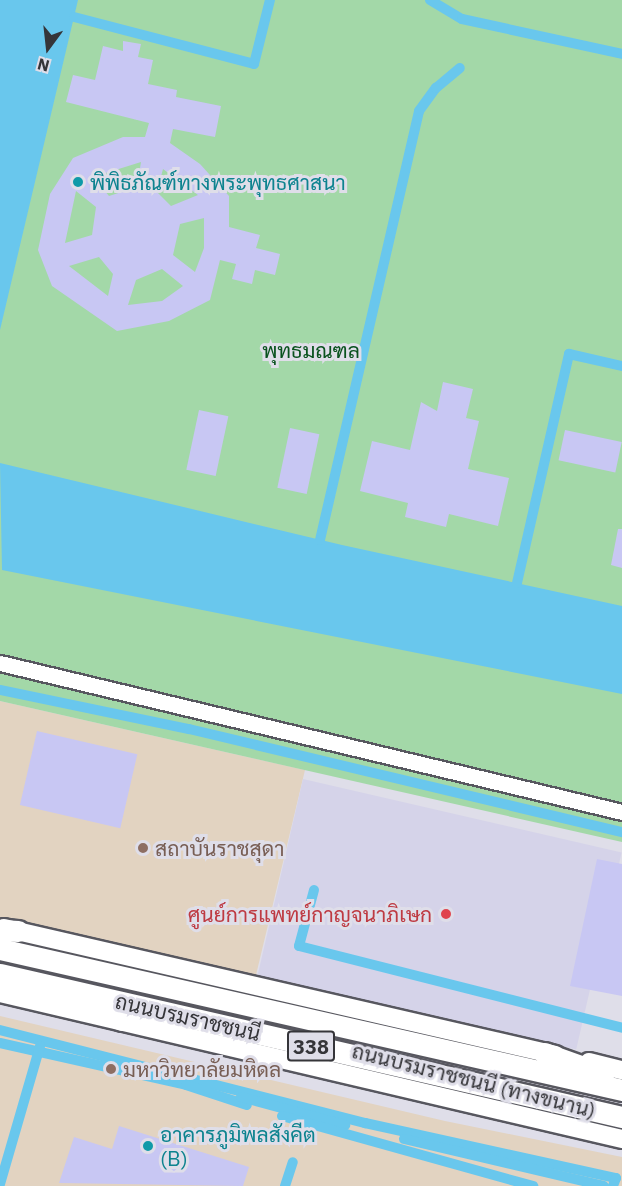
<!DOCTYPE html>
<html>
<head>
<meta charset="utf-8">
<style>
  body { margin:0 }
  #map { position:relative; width:622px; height:1186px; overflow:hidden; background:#dfdee9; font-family:"IBM Plex Sans",Sarabun,sans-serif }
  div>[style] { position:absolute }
  .education>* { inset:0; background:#e2d3c1 }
  .medical>* { inset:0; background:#d5d3e9; transform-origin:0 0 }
  .green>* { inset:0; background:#a3d8a8 }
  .water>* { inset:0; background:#69c7ed }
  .canal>* { height:10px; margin:-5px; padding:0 5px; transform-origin:5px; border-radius:5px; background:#69c7ed }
  .building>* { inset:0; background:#c8c7f3; transform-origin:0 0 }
  .roads { filter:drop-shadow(2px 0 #57575f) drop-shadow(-2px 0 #57575f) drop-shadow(0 2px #57575f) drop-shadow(0 -2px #57575f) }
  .minor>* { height:15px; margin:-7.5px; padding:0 7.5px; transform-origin:7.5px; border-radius:7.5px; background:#fff }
  .major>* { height:18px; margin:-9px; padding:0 9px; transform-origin:9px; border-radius:9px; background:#fff }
  .highway>* { height:21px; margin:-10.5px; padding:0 10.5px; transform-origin:10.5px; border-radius:10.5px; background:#fff }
  .dots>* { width:16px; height:16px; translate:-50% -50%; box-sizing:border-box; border:3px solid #dfdee9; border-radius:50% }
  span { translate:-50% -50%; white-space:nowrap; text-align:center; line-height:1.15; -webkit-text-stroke:6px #dfdee9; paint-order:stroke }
  .shield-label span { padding:2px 4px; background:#dfdee9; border:2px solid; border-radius:4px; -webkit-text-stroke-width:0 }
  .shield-label { font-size:20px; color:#353539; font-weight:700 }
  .culture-label { font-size:21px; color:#0d838f }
  .left { translate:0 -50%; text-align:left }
  .park-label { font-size:21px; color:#09521e }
  .education-label { font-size:21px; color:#785e54 }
  .health-label { font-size:21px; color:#be3a42 }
  .right { translate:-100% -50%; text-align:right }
  .street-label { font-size:21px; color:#353539 }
  .north { position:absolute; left:18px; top:18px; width:60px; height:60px; -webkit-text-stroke:4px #dfdee9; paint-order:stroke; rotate:195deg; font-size:16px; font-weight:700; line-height:24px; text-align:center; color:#353539 }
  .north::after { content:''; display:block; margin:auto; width:21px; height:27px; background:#353539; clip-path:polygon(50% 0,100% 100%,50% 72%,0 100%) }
</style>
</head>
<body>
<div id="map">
  <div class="education">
    <div style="clip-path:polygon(0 701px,305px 770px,256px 975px,0 918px)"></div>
    <div style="clip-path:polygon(0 1016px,445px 1121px,622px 1157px,622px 1186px,0 1186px)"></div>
  </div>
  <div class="medical">
    <div style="left:303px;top:779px;width:327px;height:202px;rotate:13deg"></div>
  </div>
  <div class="green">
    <div style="clip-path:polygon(0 0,622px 0,622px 842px,0 701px)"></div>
  </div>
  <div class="water">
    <div style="clip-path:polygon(0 0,78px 0,0 330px)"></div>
    <div style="clip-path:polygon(0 463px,342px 545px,622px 606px,622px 694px,2px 570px)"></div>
  </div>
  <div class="canal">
    <div style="left:430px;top:0;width:37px;rotate:31deg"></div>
    <div style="left:462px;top:19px;width:164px;rotate:12.3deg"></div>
    <div style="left:74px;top:17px;width:186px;rotate:14.6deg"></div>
    <div style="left:254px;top:64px;width:66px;rotate:-76deg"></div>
    <div style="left:320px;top:540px;width:440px;rotate:-77deg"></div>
    <div style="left:419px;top:111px;width:29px;rotate:-54deg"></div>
    <div style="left:436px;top:88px;width:31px;rotate:-40deg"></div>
    <div style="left:517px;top:583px;width:235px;rotate:-77.2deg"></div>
    <div style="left:569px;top:354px;width:54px;rotate:12.8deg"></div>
    <div style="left:0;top:690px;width:193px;rotate:11.7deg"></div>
    <div style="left:189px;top:729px;width:445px;rotate:13.4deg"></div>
    <div style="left:314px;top:890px;width:58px;rotate:105deg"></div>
    <div style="left:299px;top:946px;width:333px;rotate:14.2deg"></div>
    <div style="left:0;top:1030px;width:377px;rotate:14.3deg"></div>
    <div style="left:365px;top:1123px;width:257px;rotate:12.4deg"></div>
    <div style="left:616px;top:1178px;width:9px;rotate:111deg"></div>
    <div style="left:0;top:1043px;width:191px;rotate:12.7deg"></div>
    <div style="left:186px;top:1085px;width:64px;rotate:18.2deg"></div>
    <div style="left:241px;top:1097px;width:108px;rotate:15.1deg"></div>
    <div style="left:282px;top:1116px;width:261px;rotate:15.6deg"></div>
    <div style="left:404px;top:1139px;width:205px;rotate:13.2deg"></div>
    <div style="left:0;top:1184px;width:144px;rotate:-73.8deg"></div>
    <div style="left:285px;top:1186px;width:25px;rotate:-72deg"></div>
  </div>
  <div class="building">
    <div style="clip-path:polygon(evenodd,123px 41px,141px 44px,138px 57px,153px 60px,148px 84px,177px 90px,176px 97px,221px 106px,215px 137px,173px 129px,170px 143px,200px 164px,229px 196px,229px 227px,260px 235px,256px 248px,280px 254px,275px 275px,255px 270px,252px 284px,232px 279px,236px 264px,220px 260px,210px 300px,169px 321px,117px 331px,52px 286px,38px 250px,50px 194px,73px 158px,123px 137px,145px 137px,149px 123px,66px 102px,73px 75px,95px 80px,103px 46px,123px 51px,123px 41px,141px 162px,137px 187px,109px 196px,93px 177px,141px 162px,123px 41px,163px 169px,198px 195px,171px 206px,157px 192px,163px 169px,123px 41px,76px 191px,96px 207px,92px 235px,65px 243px,76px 191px,123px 41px,204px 218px,204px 248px,195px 272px,173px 255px,180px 224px,204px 218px,123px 41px,99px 257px,113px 274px,108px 296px,69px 266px,99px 257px,123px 41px,162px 269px,183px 286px,162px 301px,128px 305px,136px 280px,162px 269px)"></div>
    <div style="clip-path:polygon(443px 382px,473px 389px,466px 418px,479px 421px,468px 469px,509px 478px,498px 526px,449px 514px,446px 527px,405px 517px,408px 503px,360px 491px,372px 441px,410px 450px,421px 402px,437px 411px)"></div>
    <div style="left:199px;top:410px;width:30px;height:61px;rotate:12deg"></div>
    <div style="left:290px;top:428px;width:30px;height:61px;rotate:12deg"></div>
    <div style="left:565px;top:430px;width:58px;height:31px;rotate:12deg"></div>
    <div style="clip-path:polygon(618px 529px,622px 529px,622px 568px,611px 565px)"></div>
    <div style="left:37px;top:731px;width:103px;height:76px;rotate:13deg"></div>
    <div style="clip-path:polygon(597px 859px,622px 864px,622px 996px,570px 986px)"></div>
    <div style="clip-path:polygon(119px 1126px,249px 1167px,243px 1186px,59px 1183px,74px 1137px,112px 1149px)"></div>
  </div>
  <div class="roads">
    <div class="minor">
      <div style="left:0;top:663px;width:640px;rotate:13.47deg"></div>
    </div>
    <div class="major">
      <div style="left:4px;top:928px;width:566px;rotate:12.96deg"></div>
      <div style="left:0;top:993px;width:639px;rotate:13.21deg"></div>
      <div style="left:589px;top:1062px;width:34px;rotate:14deg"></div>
    </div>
    <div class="highway">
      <div style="left:0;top:930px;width:18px;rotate:3deg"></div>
      <div style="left:0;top:949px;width:638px;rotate:12.77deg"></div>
      <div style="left:0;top:974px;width:638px;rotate:12.95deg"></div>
      <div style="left:81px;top:1004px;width:44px;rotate:21.3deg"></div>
      <div style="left:544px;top:1053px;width:63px;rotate:19.6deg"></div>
    </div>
  </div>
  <div class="dots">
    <div style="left:78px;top:182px;background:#0f9aa8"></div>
    <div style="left:143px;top:848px;background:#8d6e63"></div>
    <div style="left:446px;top:914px;background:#e0444e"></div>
    <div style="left:111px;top:1069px;background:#8d6e63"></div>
    <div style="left:148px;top:1146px;background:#0f9aa8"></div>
  </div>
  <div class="shield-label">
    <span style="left:311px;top:1046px">338</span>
  </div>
  <div class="culture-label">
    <span class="left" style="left:90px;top:182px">พิพิธภัณฑ์ทางพระพุทธศาสนา</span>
    <span class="left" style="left:160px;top:1146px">อาคารภูมิพลสังคีต<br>(B)</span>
  </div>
  <div class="park-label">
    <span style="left:311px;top:350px">พุทธมณฑล</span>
  </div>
  <div class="education-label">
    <span class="left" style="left:155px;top:848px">สถาบันราชสุดา</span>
    <span class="left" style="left:123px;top:1069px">มหาวิทยาลัยมหิดล</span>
  </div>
  <div class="health-label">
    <span class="right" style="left:432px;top:914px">ศูนย์การแพทย์กาญจนาภิเษก</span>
  </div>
  <div class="street-label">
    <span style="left:188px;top:1017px;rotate:13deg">ถนนบรมราชชนนี</span>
    <span style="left:474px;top:1080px;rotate:14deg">ถนนบรมราชชนนี (ทางขนาน)</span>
  </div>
  <div class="north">N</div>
</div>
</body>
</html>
